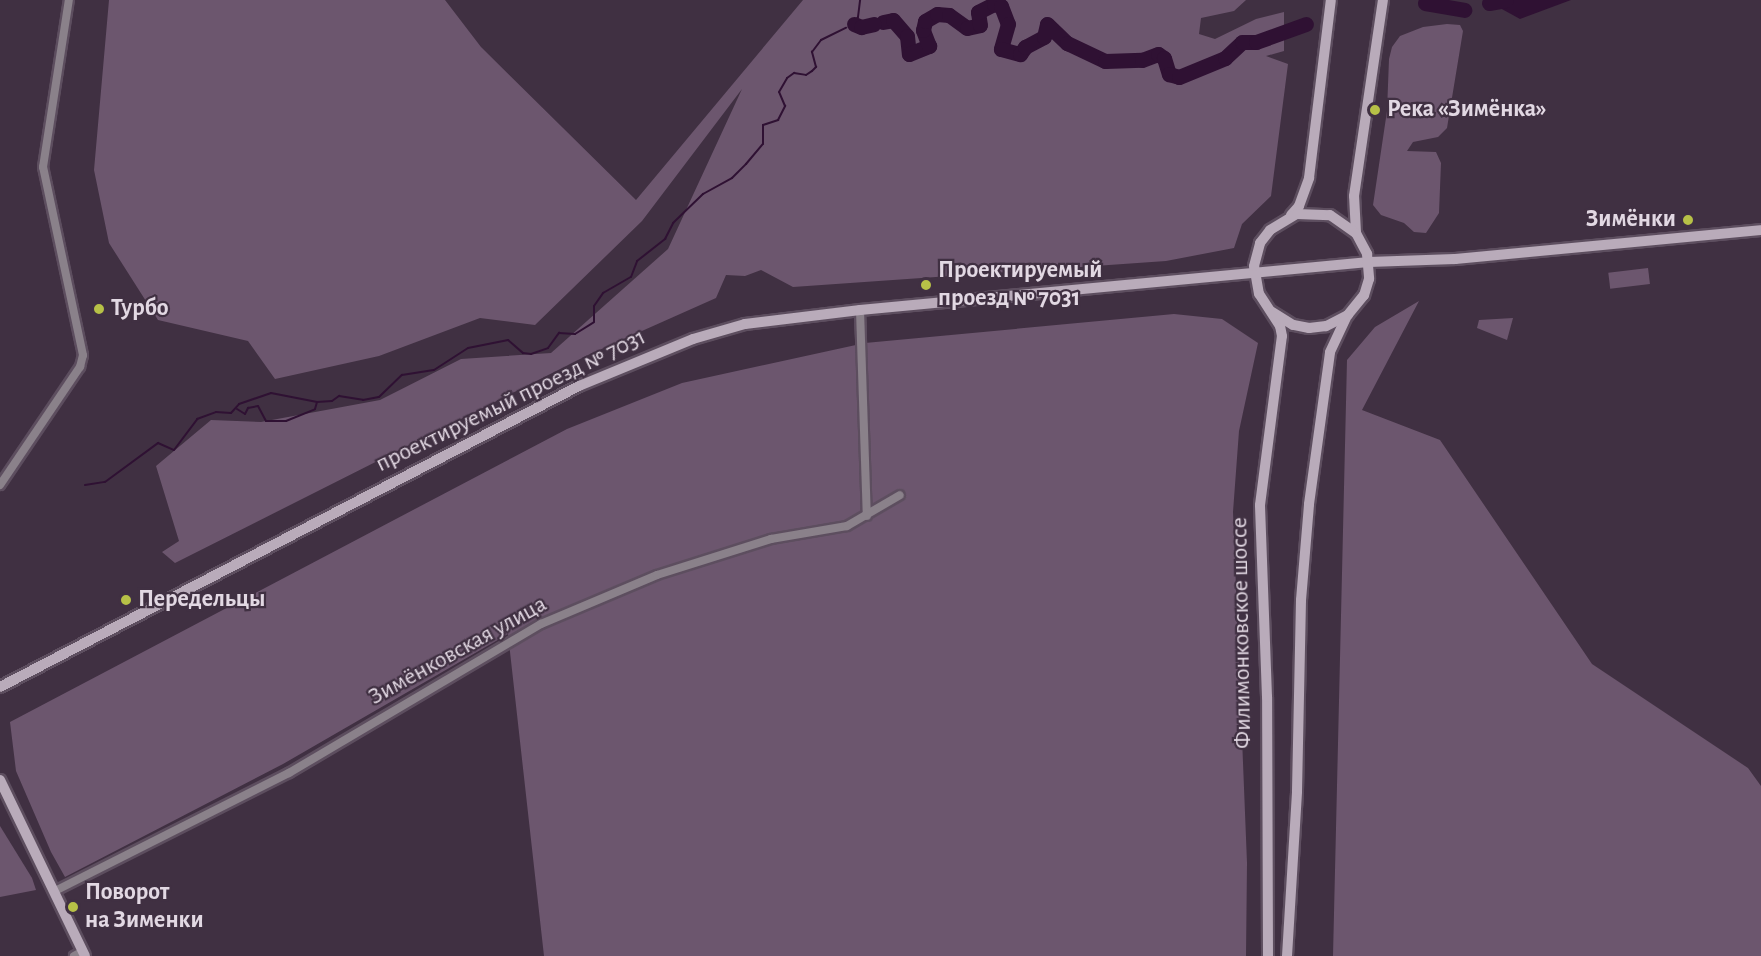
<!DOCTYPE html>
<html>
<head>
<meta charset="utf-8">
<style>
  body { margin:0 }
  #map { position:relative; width:1761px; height:956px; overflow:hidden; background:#403042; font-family:"Alegreya Sans",sans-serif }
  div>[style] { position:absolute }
  .green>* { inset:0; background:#6c566e; transform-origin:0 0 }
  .water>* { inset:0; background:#2f1133 }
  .stream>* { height:2px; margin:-1px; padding:0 1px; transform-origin:1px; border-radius:1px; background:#2f1133 }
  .river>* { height:15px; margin:-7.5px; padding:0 7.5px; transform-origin:7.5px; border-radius:7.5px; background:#2f1133 }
  .roads { filter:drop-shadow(2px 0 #5d4e5f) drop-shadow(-2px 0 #5d4e5f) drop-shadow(0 2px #5d4e5f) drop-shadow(0 -2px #5d4e5f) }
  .street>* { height:8px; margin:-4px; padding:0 4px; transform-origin:4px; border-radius:4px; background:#8a818a }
  .secondary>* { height:10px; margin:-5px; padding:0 5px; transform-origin:5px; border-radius:5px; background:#b9abba }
  .dots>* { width:16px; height:16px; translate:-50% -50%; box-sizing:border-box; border:3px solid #403042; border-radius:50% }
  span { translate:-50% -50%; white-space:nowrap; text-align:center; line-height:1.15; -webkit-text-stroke:4.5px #403042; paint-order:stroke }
  .poi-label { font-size:24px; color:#e2d8e3; font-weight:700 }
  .left { translate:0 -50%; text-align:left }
  .right { translate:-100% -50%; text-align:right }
  .street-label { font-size:24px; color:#e2d8e3 }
</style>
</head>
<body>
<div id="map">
  <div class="green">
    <div style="clip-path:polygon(109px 0,445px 0,481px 47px,636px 200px,803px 0,1246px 0,1234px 11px,1201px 18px,1199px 34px,1215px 39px,1256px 19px,1284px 12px,1284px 51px,1266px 56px,1288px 64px,1271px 196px,1242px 224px,1234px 248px,1166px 261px,793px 287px,761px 270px,745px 276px,726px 275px,716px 298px,588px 355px,175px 563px,162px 552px,179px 541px,156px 466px,211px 420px,261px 422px,380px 400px,461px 359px,551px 353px,668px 249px,742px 89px,642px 221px,535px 325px,480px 318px,379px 356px,275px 379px,248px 341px,158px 320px,109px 243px,94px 170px)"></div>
    <div style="clip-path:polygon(1447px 24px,1460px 25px,1463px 31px,1447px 128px,1438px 137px,1413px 142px,1407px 151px,1436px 152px,1441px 163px,1439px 213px,1426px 233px,1414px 232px,1404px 223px,1381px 215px,1373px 205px,1387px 111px,1389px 59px,1392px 47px,1400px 36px,1423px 27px)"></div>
    <div style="left:1648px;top:268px;width:16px;height:40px;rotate:83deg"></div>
    <div style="clip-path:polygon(1419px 301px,1362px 410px,1440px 440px,1592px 664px,1748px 768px,1761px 786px,1761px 956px,1333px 956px,1347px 360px,1375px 327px)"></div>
    <div style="clip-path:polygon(1174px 314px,1222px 319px,1258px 343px,1239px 431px,1233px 512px,1247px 863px,1246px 956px,544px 956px,508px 634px,283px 764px,65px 877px,51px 852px,16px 771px,10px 722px,567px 429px,682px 383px,865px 343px)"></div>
    <div style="clip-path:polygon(1513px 318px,1507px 340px,1477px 328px,1479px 320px)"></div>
    <div style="clip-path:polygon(0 826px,32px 878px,36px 890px,0 897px)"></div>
  </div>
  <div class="water">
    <div style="clip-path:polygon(1498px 0,1571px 0,1520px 19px,1500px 8px)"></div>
  </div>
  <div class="stream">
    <div style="left:852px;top:25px;width:10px;rotate:-53deg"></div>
    <div style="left:858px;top:17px;width:17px;rotate:-83deg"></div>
    <div style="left:237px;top:409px;width:9px;rotate:32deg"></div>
    <div style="left:245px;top:414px;width:7px;rotate:-63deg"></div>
    <div style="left:248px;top:408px;width:10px;rotate:-11deg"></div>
    <div style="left:258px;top:406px;width:17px;rotate:62deg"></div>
    <div style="left:266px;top:421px;width:20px"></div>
    <div style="left:286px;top:421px;width:31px;rotate:-22deg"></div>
    <div style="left:315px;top:409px;width:7px;rotate:-74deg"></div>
    <div style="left:85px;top:485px;width:20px;rotate:-9deg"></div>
    <div style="left:105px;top:482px;width:66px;rotate:-36.3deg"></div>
    <div style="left:158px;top:443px;width:17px;rotate:24deg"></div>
    <div style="left:174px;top:450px;width:39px;rotate:-53deg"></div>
    <div style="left:197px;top:419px;width:20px;rotate:-20deg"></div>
    <div style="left:216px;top:412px;width:15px;rotate:4deg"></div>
    <div style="left:231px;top:413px;width:12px;rotate:-48deg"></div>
    <div style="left:239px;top:404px;width:34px;rotate:-19deg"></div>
    <div style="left:271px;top:393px;width:47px;rotate:11.1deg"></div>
    <div style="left:317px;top:402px;width:15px;rotate:-4deg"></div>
    <div style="left:332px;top:401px;width:9px;rotate:-36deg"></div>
    <div style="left:339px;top:396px;width:24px;rotate:9deg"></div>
    <div style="left:363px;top:400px;width:16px;rotate:-11deg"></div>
    <div style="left:379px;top:397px;width:32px;rotate:-44deg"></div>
    <div style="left:402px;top:375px;width:32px;rotate:-9deg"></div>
    <div style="left:434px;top:370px;width:40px;rotate:-32.9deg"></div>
    <div style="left:468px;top:348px;width:41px;rotate:-11.3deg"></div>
    <div style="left:508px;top:340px;width:20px;rotate:41deg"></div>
    <div style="left:523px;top:353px;width:8px;rotate:7deg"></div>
    <div style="left:531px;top:354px;width:18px;rotate:-19deg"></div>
    <div style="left:548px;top:348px;width:19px;rotate:-54deg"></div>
    <div style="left:559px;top:333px;width:16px;rotate:4deg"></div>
    <div style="left:575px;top:334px;width:22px;rotate:-32deg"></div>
    <div style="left:594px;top:322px;width:16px;rotate:-90deg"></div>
    <div style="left:594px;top:306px;width:16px;rotate:-55deg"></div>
    <div style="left:603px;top:293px;width:32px;rotate:-30deg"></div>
    <div style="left:631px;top:277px;width:17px;rotate:-69deg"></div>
    <div style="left:637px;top:261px;width:36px;rotate:-38deg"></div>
    <div style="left:665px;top:239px;width:18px;rotate:-63deg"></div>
    <div style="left:673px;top:223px;width:42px;rotate:-44deg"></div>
    <div style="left:703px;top:194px;width:33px;rotate:-29deg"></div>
    <div style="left:732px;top:178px;width:20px;rotate:-45deg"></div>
    <div style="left:746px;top:164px;width:26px;rotate:-50deg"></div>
    <div style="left:763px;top:144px;width:19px;rotate:-90deg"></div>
    <div style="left:763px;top:125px;width:16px;rotate:-18deg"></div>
    <div style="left:778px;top:120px;width:16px;rotate:-63deg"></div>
    <div style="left:785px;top:106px;width:15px;rotate:-113deg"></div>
    <div style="left:779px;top:92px;width:16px;rotate:-60deg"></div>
    <div style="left:787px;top:78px;width:9px;rotate:-36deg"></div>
    <div style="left:794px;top:73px;width:12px;rotate:9deg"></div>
    <div style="left:806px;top:75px;width:7px;rotate:-34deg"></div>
    <div style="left:812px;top:71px;width:6px;rotate:-45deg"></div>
    <div style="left:816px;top:67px;width:16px;rotate:-105deg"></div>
    <div style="left:812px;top:52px;width:15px;rotate:-53deg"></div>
    <div style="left:821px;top:40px;width:28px;rotate:-26deg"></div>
  </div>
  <div class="river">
    <div style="left:1425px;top:3px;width:40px;rotate:10deg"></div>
    <div style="left:1489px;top:3px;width:17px;rotate:-10deg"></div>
    <div style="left:883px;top:22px;width:10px;rotate:-11deg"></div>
    <div style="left:893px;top:20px;width:21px;rotate:49deg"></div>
    <div style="left:907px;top:36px;width:18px;rotate:84deg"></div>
    <div style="left:909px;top:54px;width:22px;rotate:-22deg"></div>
    <div style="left:929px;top:46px;width:17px;rotate:-111deg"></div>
    <div style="left:923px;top:30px;width:9px;rotate:-77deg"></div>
    <div style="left:925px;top:21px;width:14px;rotate:-30deg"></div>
    <div style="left:937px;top:14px;width:12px;rotate:5deg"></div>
    <div style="left:949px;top:15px;width:22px;rotate:36deg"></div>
    <div style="left:967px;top:28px;width:13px;rotate:-13deg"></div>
    <div style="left:980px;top:25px;width:13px;rotate:-99deg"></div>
    <div style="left:978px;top:12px;width:18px;rotate:-27deg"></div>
    <div style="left:994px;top:4px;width:7px;rotate:16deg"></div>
    <div style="left:1001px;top:6px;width:19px;rotate:69deg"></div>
    <div style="left:1008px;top:24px;width:26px;rotate:106deg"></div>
    <div style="left:1001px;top:49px;width:20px;rotate:15deg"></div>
    <div style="left:1020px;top:54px;width:9px;rotate:-54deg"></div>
    <div style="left:1025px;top:47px;width:21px;rotate:-28deg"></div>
    <div style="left:1044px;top:37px;width:13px;rotate:-77deg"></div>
    <div style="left:1047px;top:24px;width:28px;rotate:44deg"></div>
    <div style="left:1067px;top:43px;width:42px;rotate:25.3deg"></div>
    <div style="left:1105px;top:61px;width:37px;rotate:-2deg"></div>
    <div style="left:1142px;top:60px;width:17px;rotate:-21deg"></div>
    <div style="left:1158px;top:54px;width:7px;rotate:34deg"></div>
    <div style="left:1164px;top:58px;width:17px;rotate:73deg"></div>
    <div style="left:1169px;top:74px;width:10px;rotate:17deg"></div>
    <div style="left:1179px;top:77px;width:50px;rotate:-22.4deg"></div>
    <div style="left:1225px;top:58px;width:23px;rotate:-43deg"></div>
    <div style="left:1242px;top:42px;width:14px"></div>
    <div style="left:1256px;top:42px;width:53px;rotate:-19.8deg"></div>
    <div style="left:854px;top:24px;width:8px;rotate:23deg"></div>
    <div style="left:861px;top:27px;width:13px;rotate:-13deg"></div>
  </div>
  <div class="roads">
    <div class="street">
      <div style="left:860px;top:310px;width:206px;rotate:88.1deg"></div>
      <div style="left:0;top:485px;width:143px;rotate:-55.9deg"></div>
      <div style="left:80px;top:367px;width:12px;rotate:-76deg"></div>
      <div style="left:83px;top:355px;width:192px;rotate:-102deg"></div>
      <div style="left:43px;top:167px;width:169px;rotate:-81.2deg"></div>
      <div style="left:55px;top:891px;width:262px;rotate:-26.8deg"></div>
      <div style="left:289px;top:773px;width:293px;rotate:-30.6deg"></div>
      <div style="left:541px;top:624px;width:126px;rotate:-22.9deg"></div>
      <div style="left:657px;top:575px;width:120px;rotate:-17.5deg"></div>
      <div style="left:771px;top:539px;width:77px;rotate:-9.7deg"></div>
      <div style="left:847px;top:526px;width:61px;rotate:-30.3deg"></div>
      <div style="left:74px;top:956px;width:10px;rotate:-29deg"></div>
    </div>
    <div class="secondary">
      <div style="left:1291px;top:215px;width:12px;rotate:-48deg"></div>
      <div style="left:1299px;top:206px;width:30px;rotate:-70deg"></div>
      <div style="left:1309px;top:178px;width:179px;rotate:-83deg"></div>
      <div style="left:1356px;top:233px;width:37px;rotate:-93deg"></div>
      <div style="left:1354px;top:196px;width:198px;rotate:-81.6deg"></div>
      <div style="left:0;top:687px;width:653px;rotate:-27.47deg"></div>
      <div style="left:579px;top:386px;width:123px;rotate:-22.4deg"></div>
      <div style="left:693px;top:339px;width:54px;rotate:-16.1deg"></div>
      <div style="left:745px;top:324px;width:116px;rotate:-6.9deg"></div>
      <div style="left:860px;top:310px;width:511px;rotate:-5.39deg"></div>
      <div style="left:1369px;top:262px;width:86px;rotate:-2deg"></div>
      <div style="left:1455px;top:259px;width:307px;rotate:-5.4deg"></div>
      <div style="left:0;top:780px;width:195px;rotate:64.2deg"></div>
      <div style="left:1268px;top:956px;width:259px;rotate:-90.2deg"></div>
      <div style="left:1267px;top:697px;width:192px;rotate:-92.1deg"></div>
      <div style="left:1260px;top:505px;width:170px;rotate:-82.6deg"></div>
      <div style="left:1282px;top:336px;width:10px;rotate:-101deg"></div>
      <div style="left:1280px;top:326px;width:38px;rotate:-123deg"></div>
      <div style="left:1259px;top:294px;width:28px;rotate:-100deg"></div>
      <div style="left:1254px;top:266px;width:24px;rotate:-75deg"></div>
      <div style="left:1260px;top:243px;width:16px;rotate:-52deg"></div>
      <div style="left:1270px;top:230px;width:31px;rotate:-31deg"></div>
      <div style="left:1297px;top:214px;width:33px;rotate:2deg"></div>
      <div style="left:1330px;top:215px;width:32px;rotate:35deg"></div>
      <div style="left:1356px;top:233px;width:24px;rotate:62deg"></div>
      <div style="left:1367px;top:254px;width:25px;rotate:85deg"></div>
      <div style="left:1369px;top:279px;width:17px;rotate:107deg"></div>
      <div style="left:1364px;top:295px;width:26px;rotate:129deg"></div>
      <div style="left:1348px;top:315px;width:25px;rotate:153deg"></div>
      <div style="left:1326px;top:326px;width:17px;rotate:173deg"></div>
      <div style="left:1309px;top:328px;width:16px;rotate:-169deg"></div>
      <div style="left:1293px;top:325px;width:25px;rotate:-148deg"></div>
      <div style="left:1287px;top:956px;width:165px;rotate:-86.5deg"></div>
      <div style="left:1297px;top:791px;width:191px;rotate:-88.8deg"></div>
      <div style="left:1301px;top:600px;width:96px;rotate:-85.2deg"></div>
      <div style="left:1309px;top:504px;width:153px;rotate:-82.1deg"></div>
      <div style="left:1330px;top:352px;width:38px;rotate:-65deg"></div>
    </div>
  </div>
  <div class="dots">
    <div style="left:1375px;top:110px;background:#b7c147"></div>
    <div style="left:1688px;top:220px;background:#b7c147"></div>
    <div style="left:926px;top:285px;background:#b7c147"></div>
    <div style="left:99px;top:309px;background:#b7c147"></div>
    <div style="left:126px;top:600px;background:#b7c147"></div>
    <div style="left:73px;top:907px;background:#b7c147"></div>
  </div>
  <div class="poi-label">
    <span class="left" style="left:1387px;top:110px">Река «Зимёнка»</span>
    <span class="right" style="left:1676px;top:220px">Зимёнки</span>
    <span class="left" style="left:938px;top:285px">Проектируемый<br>проезд № 7031</span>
    <span class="left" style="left:111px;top:309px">Турбо</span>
    <span class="left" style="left:138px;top:600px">Передельцы</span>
    <span class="left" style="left:85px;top:907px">Поворот<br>на Зименки</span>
  </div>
  <div class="street-label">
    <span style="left:511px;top:401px;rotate:-26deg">проектируемый проезд № 7031</span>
    <span style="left:1242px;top:633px;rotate:-91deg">Филимонковское шоссе</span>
    <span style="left:458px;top:651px;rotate:-29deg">Зимёнковская улица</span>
  </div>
</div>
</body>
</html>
